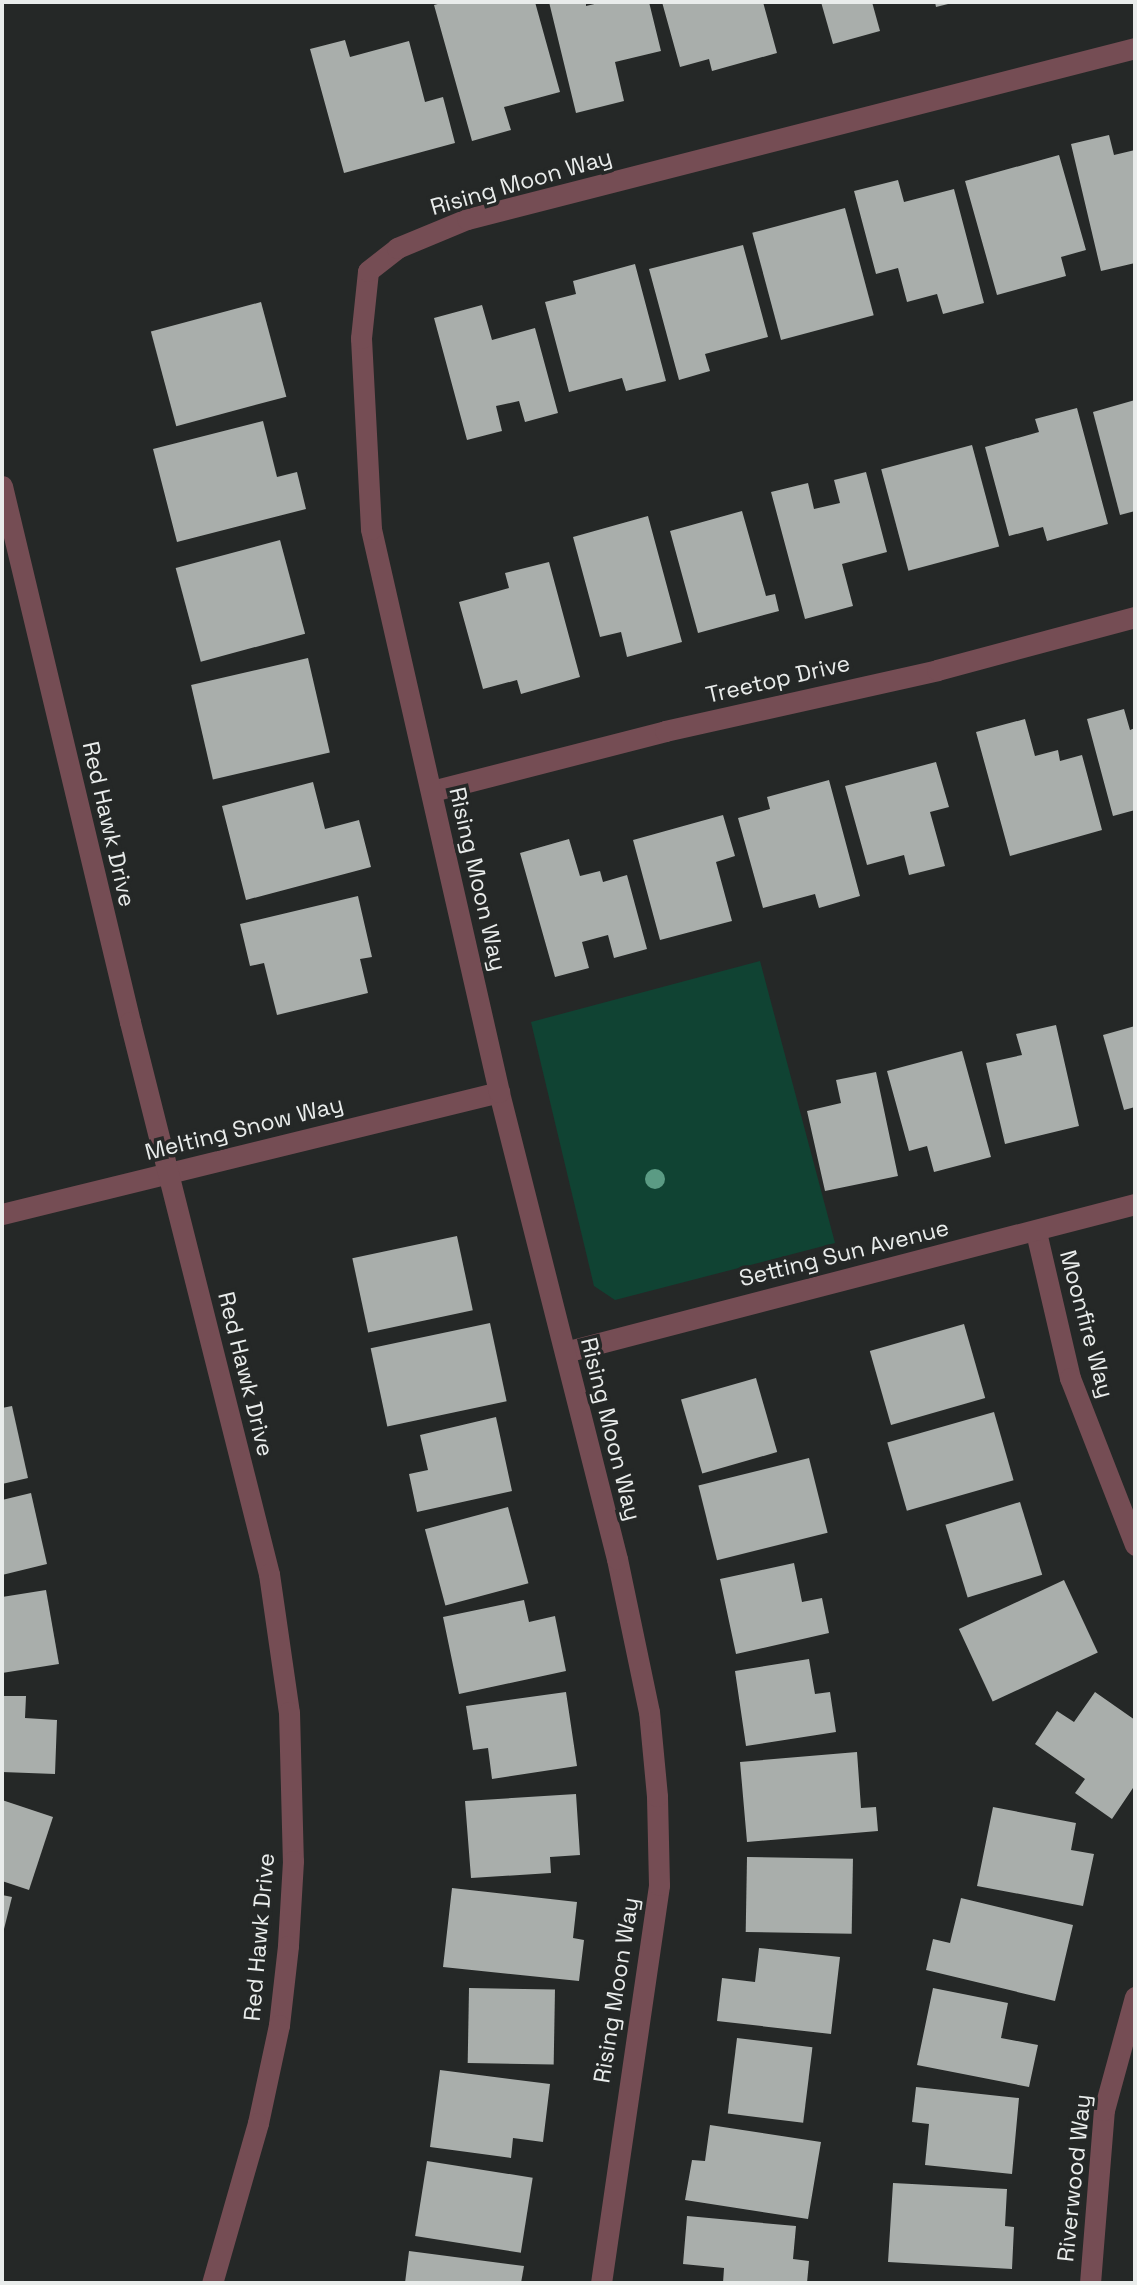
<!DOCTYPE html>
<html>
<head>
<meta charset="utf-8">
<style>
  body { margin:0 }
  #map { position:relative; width:1137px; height:2285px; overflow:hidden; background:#252827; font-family:"Space Grotesk",sans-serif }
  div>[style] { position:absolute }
  .green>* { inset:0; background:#104333 }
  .building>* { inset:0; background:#a9aeab; transform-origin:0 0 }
  .minor>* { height:21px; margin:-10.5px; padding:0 10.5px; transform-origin:10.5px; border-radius:10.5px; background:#754d54 }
  .tertiary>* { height:21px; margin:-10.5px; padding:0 10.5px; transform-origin:10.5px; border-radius:10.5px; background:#754d54 }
  .trees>* { width:20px; height:20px; margin:-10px; border-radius:50%; background:#5b9b84 }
  span { translate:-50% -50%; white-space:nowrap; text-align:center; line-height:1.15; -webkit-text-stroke:7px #252827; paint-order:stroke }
  .street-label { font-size:23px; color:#e9eceb }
  .frame { position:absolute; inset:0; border:4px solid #e9eceb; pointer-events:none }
</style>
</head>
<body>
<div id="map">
  <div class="green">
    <div style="clip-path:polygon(760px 961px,835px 1243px,615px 1300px,594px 1286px,531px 1022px)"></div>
  </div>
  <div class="building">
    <div style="clip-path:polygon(445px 2px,535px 2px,560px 92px,504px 107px,511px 130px,472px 141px,434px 5px)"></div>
    <div style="clip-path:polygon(549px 2px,586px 2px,586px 6px,603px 2px,649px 2px,661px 51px,615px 62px,624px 101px,576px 113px)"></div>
    <div style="clip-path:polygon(662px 2px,763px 2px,777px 53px,712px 71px,709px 59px,680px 67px)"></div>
    <div style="clip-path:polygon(821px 2px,872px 2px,880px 31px,833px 44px)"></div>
    <div style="clip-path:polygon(935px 2px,952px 2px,952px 3px,936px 7px)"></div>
    <div style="clip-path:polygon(345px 40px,350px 57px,409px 41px,425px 102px,443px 97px,455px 143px,344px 173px,310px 49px)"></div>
    <div style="clip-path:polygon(1109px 135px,1114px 155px,1135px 150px,1135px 263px,1101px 271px,1071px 144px)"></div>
    <div style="clip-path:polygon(1059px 155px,1086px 250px,1061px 257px,1066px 276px,997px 295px,965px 181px)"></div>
    <div style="clip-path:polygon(898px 180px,904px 202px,954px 189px,984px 303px,943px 314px,937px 294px,907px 302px,898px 268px,876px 274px,854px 191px)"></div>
    <div style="left:845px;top:208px;width:111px;height:96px;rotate:75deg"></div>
    <div style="clip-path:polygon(743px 245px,768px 337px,705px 354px,710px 371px,679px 380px,649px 269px)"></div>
    <div style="clip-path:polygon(635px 264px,666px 381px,626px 391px,622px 378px,569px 392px,545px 302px,576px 294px,573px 281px)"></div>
    <div style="left:261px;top:302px;width:98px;height:114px;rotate:75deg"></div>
    <div style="clip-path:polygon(482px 305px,492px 340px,535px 328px,558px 413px,525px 422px,519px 401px,496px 406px,502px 431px,467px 440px,434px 318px)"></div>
    <div style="clip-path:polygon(1135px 400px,1135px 511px,1120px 515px,1093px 412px)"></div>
    <div style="clip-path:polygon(1077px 408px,1108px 524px,1047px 541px,1043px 527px,1009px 536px,985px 447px,1039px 432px,1035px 419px)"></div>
    <div style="clip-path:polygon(263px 421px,277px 477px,297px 472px,306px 509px,177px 542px,153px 449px)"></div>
    <div style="left:972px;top:445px;width:105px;height:94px;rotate:75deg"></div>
    <div style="clip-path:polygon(866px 472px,887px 552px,842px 564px,853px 606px,805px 619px,771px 492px,808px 483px,814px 509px,840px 503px,834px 480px)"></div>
    <div style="clip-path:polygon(742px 511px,766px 596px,775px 594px,779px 611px,698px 633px,670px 531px)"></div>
    <div style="clip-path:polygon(648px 516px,682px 642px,627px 657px,621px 632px,600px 637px,573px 537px)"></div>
    <div style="left:280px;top:540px;width:97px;height:108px;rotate:75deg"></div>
    <div style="clip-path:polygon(549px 562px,580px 677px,521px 694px,517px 680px,483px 689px,459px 602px,509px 588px,505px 573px)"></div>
    <div style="left:308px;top:658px;width:97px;height:120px;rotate:77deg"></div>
    <div style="clip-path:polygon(1124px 709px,1130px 730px,1135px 728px,1135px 810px,1113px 816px,1087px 719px)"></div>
    <div style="clip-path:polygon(1025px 719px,1035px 756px,1058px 750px,1060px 761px,1082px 755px,1102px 830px,1010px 856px,976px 732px)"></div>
    <div style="clip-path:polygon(936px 762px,949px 807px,930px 812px,945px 866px,909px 875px,904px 855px,867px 865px,845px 786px)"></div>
    <div style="clip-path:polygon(829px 780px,860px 896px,819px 908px,815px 894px,763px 908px,738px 818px,770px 809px,767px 797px)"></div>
    <div style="clip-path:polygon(313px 782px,325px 829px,359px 820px,371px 867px,246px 900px,222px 806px)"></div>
    <div style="clip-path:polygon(723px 815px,735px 856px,716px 862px,732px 921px,660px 940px,633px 840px)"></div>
    <div style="clip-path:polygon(569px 839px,580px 876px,600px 871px,603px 882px,627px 875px,647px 949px,614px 958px,608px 935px,582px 942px,589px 968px,555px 977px,520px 853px)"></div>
    <div style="clip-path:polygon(358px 896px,372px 957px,360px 959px,368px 993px,277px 1015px,264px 963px,250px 966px,240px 924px)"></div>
    <div style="clip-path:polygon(1056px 1025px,1079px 1126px,1005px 1144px,986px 1063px,1022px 1055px,1016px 1034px)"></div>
    <div style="clip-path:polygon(1135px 1026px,1135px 1107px,1124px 1110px,1103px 1035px)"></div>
    <div style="clip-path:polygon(962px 1051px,991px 1157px,934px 1172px,927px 1146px,909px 1151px,887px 1071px)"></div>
    <div style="clip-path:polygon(876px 1072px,898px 1176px,825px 1191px,807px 1111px,841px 1103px,836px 1080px)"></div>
    <div style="left:457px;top:1236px;width:76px;height:107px;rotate:78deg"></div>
    <div style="left:490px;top:1323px;width:80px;height:122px;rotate:78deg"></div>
    <div style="left:964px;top:1324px;width:77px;height:98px;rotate:74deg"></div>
    <div style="left:756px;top:1378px;width:77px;height:78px;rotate:74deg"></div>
    <div style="clip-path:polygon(12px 1406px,28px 1478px,2px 1484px,2px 1408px)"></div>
    <div style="left:994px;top:1412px;width:71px;height:111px;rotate:74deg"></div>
    <div style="clip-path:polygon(496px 1417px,512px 1491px,417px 1512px,409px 1474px,428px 1470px,420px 1435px)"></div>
    <div style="left:809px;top:1458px;width:77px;height:114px;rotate:76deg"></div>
    <div style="clip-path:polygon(31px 1493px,47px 1564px,2px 1575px,2px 1500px)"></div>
    <div style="left:1020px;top:1502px;width:76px;height:78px;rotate:73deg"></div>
    <div style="left:508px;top:1507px;width:79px;height:86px;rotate:75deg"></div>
    <div style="clip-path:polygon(794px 1563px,802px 1602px,822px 1598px,829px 1633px,736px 1654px,720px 1579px)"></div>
    <div style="left:1064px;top:1580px;width:80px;height:116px;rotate:65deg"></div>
    <div style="clip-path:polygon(46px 1590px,59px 1664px,2px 1673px,2px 1597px)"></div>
    <div style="clip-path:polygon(524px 1600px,529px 1622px,555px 1616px,566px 1671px,459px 1694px,443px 1617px)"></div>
    <div style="clip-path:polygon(809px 1659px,815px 1694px,830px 1692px,836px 1732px,746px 1746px,735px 1671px)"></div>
    <div style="clip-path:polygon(566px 1692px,577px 1766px,492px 1779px,488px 1748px,473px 1750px,466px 1706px)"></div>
    <div style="clip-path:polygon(1095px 1692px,1135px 1720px,1135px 1785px,1112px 1819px,1075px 1793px,1085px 1779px,1035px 1744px,1057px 1711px,1074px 1722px)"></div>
    <div style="clip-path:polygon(2px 1696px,26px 1696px,25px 1718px,57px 1720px,55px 1774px,2px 1772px)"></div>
    <div style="clip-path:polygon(857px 1752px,861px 1808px,876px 1807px,878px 1831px,747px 1842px,740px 1762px)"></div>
    <div style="clip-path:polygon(576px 1794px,580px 1855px,550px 1857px,551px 1873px,471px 1878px,465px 1801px)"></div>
    <div style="clip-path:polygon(2px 1800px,53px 1817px,29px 1890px,2px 1881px)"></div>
    <div style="clip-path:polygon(993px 1807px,1076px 1823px,1071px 1850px,1094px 1854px,1083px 1906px,977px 1886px)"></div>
    <div style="left:747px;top:1857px;width:106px;height:75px;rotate:1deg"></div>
    <div style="clip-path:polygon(452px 1888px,577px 1902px,573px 1938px,584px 1940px,579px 1981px,443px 1967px)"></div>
    <div style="clip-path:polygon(2px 1895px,12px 1897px,3px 1933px,2px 1933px)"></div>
    <div style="clip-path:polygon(961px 1898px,1073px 1925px,1055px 2001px,926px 1970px,933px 1939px,950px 1943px)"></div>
    <div style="clip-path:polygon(759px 1948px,840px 1957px,831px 2034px,717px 2021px,722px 1978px,755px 1982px)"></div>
    <div style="left:469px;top:1988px;width:86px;height:75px;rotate:1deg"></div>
    <div style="clip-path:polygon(933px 1988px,1008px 2003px,1001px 2038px,1038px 2045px,1029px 2087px,917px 2065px)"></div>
    <div style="left:737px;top:2038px;width:76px;height:76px;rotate:7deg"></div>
    <div style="clip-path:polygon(440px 2070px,550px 2084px,543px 2142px,513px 2138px,511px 2158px,430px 2147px)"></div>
    <div style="clip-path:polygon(916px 2087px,1019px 2098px,1012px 2174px,925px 2165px,929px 2124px,912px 2122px)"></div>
    <div style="clip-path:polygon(710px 2125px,821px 2142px,808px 2219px,685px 2200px,692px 2160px,705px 2161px)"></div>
    <div style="left:427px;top:2161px;width:107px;height:76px;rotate:9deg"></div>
    <div style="clip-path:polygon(893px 2183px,1007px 2189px,1005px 2226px,1014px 2227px,1012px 2269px,888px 2262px)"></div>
    <div style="clip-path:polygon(687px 2216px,796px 2226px,793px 2259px,809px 2261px,807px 2283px,723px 2283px,724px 2268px,683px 2264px)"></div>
    <div style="clip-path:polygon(409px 2251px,524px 2266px,521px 2283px,405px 2283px)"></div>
  </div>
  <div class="minor">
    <div style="left:432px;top:791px;width:241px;rotate:-14.4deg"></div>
    <div style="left:665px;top:731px;width:279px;rotate:-12.6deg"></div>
    <div style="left:937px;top:670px;width:205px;rotate:-15deg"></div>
    <div style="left:2px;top:1214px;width:512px;rotate:-13.79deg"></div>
    <div style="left:1036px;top:1232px;width:150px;rotate:76.9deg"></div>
    <div style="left:1070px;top:1378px;width:179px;rotate:68.7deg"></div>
    <div style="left:565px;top:1352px;width:589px;rotate:-14.56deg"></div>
    <div style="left:601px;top:2283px;width:402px;rotate:-81.7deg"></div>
    <div style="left:659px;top:1885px;width:89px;rotate:-91.3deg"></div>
    <div style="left:657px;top:1796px;width:84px;rotate:-95.4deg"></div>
    <div style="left:649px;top:1712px;width:156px;rotate:-101.8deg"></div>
    <div style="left:617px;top:1559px;width:482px;rotate:-104.2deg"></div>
    <div style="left:499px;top:1092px;width:577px;rotate:-102.81deg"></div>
    <div style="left:371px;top:529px;width:191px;rotate:-93deg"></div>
    <div style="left:361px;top:338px;width:67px;rotate:-84deg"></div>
    <div style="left:368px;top:271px;width:37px;rotate:-38deg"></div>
    <div style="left:397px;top:248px;width:76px;rotate:-22.5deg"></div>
    <div style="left:467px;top:219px;width:690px;rotate:-14.36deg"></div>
    <div style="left:1090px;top:2283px;width:174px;rotate:-85.4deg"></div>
    <div style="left:1104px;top:2110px;width:117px;rotate:-74.7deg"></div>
  </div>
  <div class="tertiary">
    <div style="left:2px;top:486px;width:551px;rotate:76.57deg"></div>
    <div style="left:130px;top:1022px;width:569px;rotate:75.87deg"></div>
    <div style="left:269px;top:1574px;width:139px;rotate:81.8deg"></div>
    <div style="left:289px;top:1712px;width:149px;rotate:88.5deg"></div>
    <div style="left:293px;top:1861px;width:85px;rotate:93.4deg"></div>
    <div style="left:288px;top:1946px;width:80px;rotate:96.5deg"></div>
    <div style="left:279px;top:2025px;width:100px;rotate:102.1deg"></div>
    <div style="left:258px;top:2123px;width:166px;rotate:106deg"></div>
  </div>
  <div class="trees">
    <div style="left:655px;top:1179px"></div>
  </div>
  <div class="street-label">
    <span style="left:521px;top:182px;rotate:-16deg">Rising Moon Way</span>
    <span style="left:778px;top:679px;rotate:-13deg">Treetop Drive</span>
    <span style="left:109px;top:824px;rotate:77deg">Red Hawk Drive</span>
    <span style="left:478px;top:879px;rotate:77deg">Rising Moon Way</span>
    <span style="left:244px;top:1128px;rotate:-14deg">Melting Snow Way</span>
    <span style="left:844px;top:1253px;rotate:-14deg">Setting Sun Avenue</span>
    <span style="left:1087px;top:1324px;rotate:75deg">Moonfire Way</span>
    <span style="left:246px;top:1374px;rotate:76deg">Red Hawk Drive</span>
    <span style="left:611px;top:1429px;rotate:76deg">Rising Moon Way</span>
    <span style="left:259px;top:1937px;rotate:-85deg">Red Hawk Drive</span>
    <span style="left:616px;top:1990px;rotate:-81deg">Rising Moon Way</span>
    <span style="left:1074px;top:2178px;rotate:-84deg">Riverwood Way</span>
  </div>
  <div class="frame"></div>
</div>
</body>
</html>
